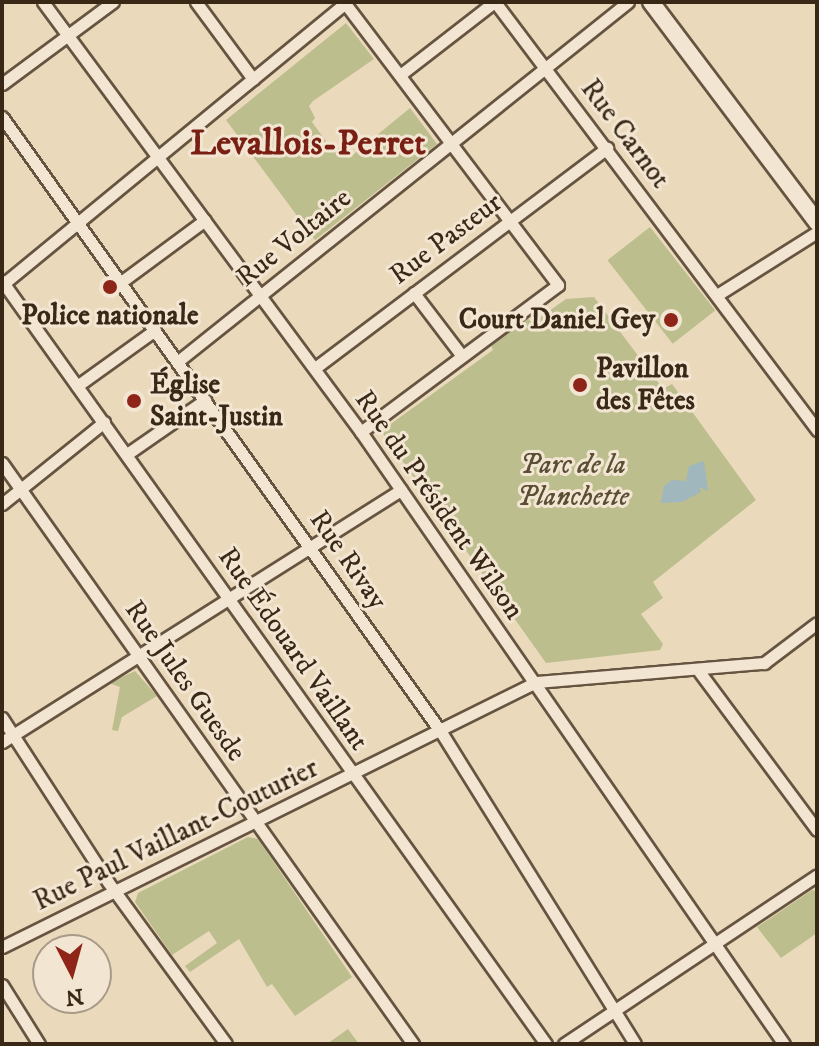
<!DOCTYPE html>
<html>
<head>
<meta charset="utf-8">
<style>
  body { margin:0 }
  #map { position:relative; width:819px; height:1046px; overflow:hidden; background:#ebd9bc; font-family:"IM FELL DW Pica",serif }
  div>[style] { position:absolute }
  .green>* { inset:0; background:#bcbe8d; transform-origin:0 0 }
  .water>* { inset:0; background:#9fb7bd }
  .roads { filter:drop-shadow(2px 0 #665440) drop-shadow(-2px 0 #665440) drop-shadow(0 2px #665440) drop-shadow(0 -2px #665440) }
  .street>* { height:11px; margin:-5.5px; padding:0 5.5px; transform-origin:5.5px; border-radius:5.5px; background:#f2e6d3 }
  .secondary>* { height:16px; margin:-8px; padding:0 8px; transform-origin:8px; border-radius:8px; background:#f2e6d3 }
  .dots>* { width:22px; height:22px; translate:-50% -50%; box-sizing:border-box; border:4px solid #f2e6d3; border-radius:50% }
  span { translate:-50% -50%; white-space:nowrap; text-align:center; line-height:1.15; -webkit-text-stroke:6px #f2e6d3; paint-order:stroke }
  .street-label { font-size:28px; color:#3a2817 }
  .poi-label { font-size:28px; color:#3a2817; font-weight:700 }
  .right { translate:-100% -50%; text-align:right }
  .left { translate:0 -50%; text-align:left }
  .park-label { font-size:28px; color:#5a4e34; font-style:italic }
  .district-label { font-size:36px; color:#7a1f14; font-weight:700 }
  .frame { position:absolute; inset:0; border:4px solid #3a2817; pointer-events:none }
  .north { position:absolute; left:32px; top:934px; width:80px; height:80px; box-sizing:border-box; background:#f2e6d3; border:2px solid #a89a88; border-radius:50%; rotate:174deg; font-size:22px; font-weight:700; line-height:32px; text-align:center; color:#3a2817 }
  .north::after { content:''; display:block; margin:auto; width:28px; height:36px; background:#8f2418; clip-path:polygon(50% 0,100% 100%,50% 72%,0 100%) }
</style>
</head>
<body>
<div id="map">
  <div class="green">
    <div style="clip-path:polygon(346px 23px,374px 59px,313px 101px,309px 106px,315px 118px,312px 122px,331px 148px,337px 146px,349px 158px,410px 108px,437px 144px,315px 240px,226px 120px)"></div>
    <div style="left:650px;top:227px;width:106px;height:54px;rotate:52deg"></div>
    <div style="clip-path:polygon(594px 297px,663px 389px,672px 384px,756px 500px,653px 582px,663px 598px,641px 614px,663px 644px,660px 650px,546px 663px,381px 431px,493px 350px,491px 345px,528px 318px,532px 323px,566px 299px)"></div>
    <div style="clip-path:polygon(135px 671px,157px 696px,122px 717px,118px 731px,112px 730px,120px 687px,109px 683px)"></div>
    <div style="clip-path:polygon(248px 837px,258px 839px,352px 977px,295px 1016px,272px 984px,267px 987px,239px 939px,190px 972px,185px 966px,217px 943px,209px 931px,172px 955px,135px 902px,138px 893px)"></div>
    <div style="clip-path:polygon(812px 890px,817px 891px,817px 933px,781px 958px,757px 927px)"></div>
    <div style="clip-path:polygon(348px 1029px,359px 1044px,327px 1044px)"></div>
  </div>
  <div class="water">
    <div style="clip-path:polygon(704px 461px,708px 491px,699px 487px,701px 492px,682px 502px,661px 503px,664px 486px,672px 480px,686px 481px,689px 466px)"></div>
  </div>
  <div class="roads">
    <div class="street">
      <div style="left:43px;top:2px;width:535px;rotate:53.52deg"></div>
      <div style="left:361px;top:432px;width:744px;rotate:55.35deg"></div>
      <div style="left:196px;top:2px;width:96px;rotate:53.5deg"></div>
      <div style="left:344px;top:2px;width:355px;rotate:52.9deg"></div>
      <div style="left:558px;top:285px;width:246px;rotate:143.3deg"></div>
      <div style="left:495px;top:2px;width:536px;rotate:53.04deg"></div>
      <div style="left:400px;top:75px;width:119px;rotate:-37.8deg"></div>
      <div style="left:2px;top:84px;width:138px;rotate:-36.5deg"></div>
      <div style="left:2px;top:117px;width:756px;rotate:54.48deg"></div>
      <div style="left:441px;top:732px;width:367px;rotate:58.1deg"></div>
      <div style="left:2px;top:281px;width:937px;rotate:54.51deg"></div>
      <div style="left:121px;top:282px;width:104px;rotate:-36.4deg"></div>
      <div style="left:2px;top:285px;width:446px;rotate:-39.4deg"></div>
      <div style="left:414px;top:293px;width:79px;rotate:52.7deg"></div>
      <div style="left:717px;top:295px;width:118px;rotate:-32.2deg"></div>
      <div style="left:177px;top:362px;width:577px;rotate:-38.6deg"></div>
      <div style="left:315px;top:368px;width:366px;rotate:-37deg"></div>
      <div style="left:77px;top:386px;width:96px;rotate:-35.7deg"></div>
      <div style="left:127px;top:454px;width:95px;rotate:-34.7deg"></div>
      <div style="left:2px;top:463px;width:712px;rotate:54.72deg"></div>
      <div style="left:2px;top:504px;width:131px;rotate:-38.8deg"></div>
      <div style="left:698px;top:670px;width:199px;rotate:53.4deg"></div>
      <div style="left:2px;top:718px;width:195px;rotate:57.1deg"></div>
      <div style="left:108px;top:882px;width:200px;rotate:53.9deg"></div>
      <div style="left:2px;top:742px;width:472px;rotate:-32.3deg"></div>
      <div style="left:2px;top:947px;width:596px;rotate:-26.39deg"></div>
      <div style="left:536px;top:682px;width:229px;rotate:-4.8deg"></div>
      <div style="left:764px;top:663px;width:66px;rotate:-37deg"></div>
      <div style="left:2px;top:985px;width:70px;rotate:57.9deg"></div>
      <div style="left:564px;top:1044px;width:304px;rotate:-33.7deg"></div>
    </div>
    <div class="secondary">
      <div style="left:651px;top:2px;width:276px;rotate:53deg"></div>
    </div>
  </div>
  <div class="dots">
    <div style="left:110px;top:287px;background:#8f2418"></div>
    <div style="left:671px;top:320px;background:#8f2418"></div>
    <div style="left:580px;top:385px;background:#8f2418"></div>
    <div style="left:134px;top:401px;background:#8f2418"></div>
  </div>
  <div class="street-label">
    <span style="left:625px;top:134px;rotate:53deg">Rue Carnot</span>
    <span style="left:294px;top:238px;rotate:-39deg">Rue Voltaire</span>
    <span style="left:446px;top:239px;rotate:-37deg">Rue Pasteur</span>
    <span style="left:439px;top:505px;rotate:55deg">Rue du Président Wilson</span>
    <span style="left:348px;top:560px;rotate:55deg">Rue Rivay</span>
    <span style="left:293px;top:649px;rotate:55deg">Rue Édouard Vaillant</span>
    <span style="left:185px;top:681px;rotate:55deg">Rue Jules Guesde</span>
    <span style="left:176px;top:835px;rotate:-26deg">Rue Paul Vaillant-Couturier</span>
  </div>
  <div class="poi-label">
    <span style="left:110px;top:316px">Police nationale</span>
    <span class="right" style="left:655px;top:320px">Court Daniel Gey</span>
    <span class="left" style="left:596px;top:385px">Pavillon<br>des Fêtes</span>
    <span class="left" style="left:150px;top:401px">Église<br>Saint-Justin</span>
  </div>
  <div class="park-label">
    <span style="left:573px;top:481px">Parc de la<br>Planchette</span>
  </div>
  <div class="district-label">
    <span style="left:308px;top:144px">Levallois-Perret</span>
  </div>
  <div class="frame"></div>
  <div class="north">N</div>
</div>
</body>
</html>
